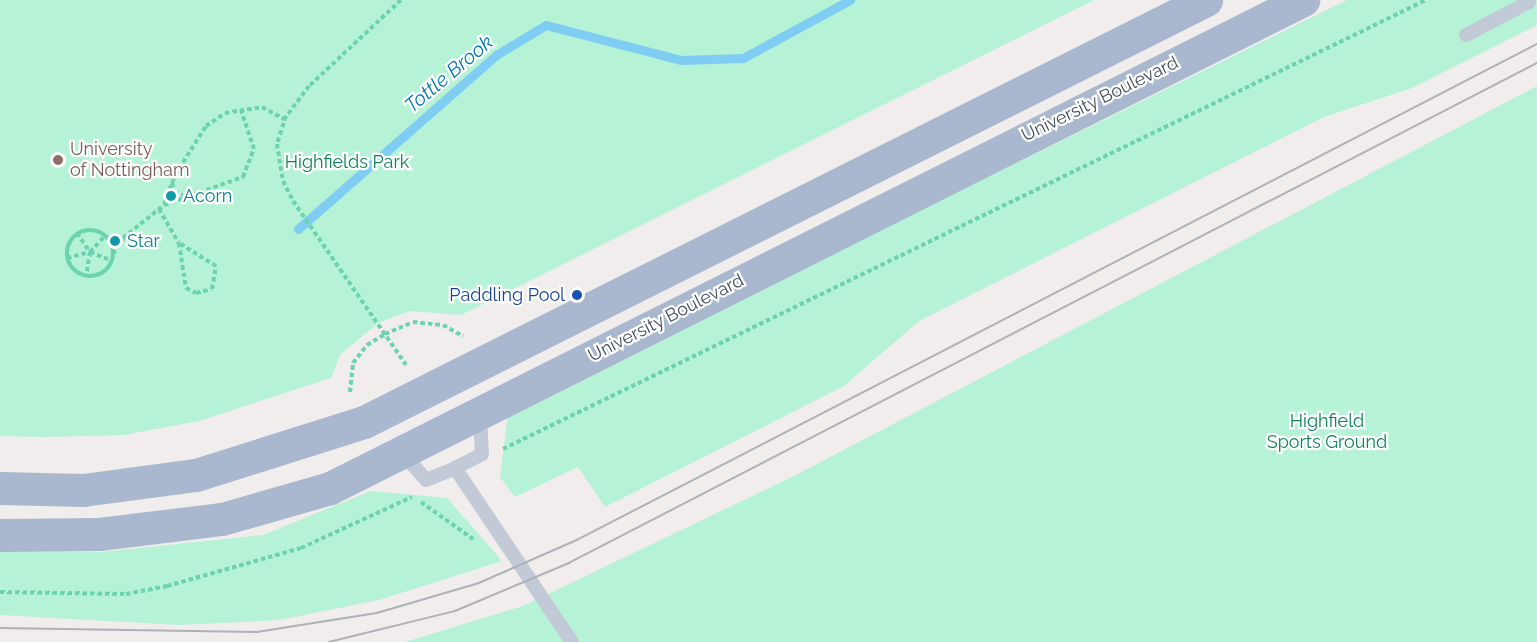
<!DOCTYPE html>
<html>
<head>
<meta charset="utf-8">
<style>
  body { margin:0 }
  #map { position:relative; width:1537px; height:642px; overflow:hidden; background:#f0edec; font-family:Raleway,sans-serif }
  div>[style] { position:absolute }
  .green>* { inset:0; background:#b6f2d5 }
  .stream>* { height:9px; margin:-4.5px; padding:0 4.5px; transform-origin:4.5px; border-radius:4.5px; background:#7fcdf3 }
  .path>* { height:4px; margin-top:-2px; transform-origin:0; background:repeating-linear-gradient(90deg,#6bd3ad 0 4.5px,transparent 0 7.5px) }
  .path>.ring { margin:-2px; padding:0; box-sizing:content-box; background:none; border:4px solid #6bd3ad; border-radius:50% }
  .lane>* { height:14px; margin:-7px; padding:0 7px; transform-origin:7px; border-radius:7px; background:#c1cad6 }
  .primary>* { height:33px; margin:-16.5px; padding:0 16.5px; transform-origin:16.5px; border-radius:16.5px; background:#a9b8cf }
  .tram>* { height:1.5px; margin:-0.75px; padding:0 0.75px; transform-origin:0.75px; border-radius:0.75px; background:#aeb1b8 }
  .dots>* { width:16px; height:16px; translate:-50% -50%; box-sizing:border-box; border:3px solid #fff; border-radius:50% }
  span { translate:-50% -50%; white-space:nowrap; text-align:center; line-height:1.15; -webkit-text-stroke:4.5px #fff; paint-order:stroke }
  .street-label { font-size:18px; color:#434d5c }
  .education-label { font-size:18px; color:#785e54 }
  .left { translate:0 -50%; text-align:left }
  .park-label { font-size:18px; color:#0e8357 }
  .culture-label { font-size:18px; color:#0d838f }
  .transit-label { font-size:18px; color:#164399 }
  .right { translate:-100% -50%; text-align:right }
  .water-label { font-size:20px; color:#0077b2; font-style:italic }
</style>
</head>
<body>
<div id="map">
  <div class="green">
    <div style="clip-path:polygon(0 0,1094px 0,461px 315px,410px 311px,378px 323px,340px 355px,331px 378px,199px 421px,124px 435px,45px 437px,0 436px)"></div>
    <div style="clip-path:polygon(1347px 0,1537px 0,1537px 25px,1412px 88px,1324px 117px,919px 321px,844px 386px,605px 507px,578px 467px,515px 497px,500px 477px,508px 414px)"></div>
    <div style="clip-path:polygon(1537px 86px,1537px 642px,405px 642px,523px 606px,794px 476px)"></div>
    <div style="clip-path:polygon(371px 491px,447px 498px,502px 561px,379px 600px,279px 620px,179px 625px,0 615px,0 551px,101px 552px,263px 535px)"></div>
  </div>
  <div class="stream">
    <div style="left:298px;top:229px;width:264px;rotate:-41.3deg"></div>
    <div style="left:496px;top:55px;width:58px;rotate:-31deg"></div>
    <div style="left:546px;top:25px;width:139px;rotate:14.5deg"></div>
    <div style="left:681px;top:60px;width:62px;rotate:-1.8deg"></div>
    <div style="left:743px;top:58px;width:122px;rotate:-28.5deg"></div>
  </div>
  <div class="path">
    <div style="left:401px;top:0;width:126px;rotate:136.9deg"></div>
    <div style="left:309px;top:86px;width:38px;rotate:127deg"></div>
    <div style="left:286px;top:116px;width:29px;rotate:108deg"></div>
    <div style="left:277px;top:144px;width:37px;rotate:81deg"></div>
    <div style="left:283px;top:181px;width:22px;rotate:63deg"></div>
    <div style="left:293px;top:201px;width:199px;rotate:55.4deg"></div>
    <div style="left:172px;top:183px;width:9px;rotate:77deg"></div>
    <div style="left:174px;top:192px;width:9px;rotate:18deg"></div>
    <div style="left:164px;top:204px;width:31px;rotate:-69deg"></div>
    <div style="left:175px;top:175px;width:58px;rotate:-57.7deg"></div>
    <div style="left:206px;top:126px;width:23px;rotate:-34deg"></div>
    <div style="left:225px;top:113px;width:37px;rotate:-9deg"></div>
    <div style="left:262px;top:107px;width:26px;rotate:29deg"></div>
    <div style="left:159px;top:209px;width:39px;rotate:60deg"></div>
    <div style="left:179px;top:243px;width:46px;rotate:81.2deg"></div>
    <div style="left:186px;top:288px;width:11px;rotate:27deg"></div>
    <div style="left:196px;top:293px;width:16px;rotate:-14deg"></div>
    <div style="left:212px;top:289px;width:23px;rotate:-80deg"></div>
    <div style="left:216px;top:266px;width:44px;rotate:-148.1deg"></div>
    <div class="ring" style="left:67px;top:230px;width:42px;height:42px"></div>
    <div style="left:77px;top:233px;width:23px;rotate:56deg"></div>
    <div style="left:90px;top:252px;width:24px;rotate:99deg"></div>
    <div style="left:108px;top:237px;width:15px;rotate:4deg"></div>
    <div style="left:90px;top:252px;width:24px;rotate:22deg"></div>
    <div style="left:113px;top:254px;width:19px;rotate:-58deg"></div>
    <div style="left:123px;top:238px;width:53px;rotate:-38.8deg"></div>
    <div style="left:164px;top:205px;width:84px;rotate:-19.5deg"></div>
    <div style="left:243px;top:177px;width:30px;rotate:-69deg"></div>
    <div style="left:254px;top:149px;width:41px;rotate:-108.4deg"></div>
    <div style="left:67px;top:258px;width:24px;rotate:-15deg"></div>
    <div style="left:90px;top:252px;width:22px;rotate:-47deg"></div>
    <div style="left:350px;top:392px;width:29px;rotate:-84deg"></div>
    <div style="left:353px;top:363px;width:23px;rotate:-52deg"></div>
    <div style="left:367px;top:345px;width:21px;rotate:-31deg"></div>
    <div style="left:385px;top:334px;width:30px;rotate:-23deg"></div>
    <div style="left:413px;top:322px;width:30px;rotate:6deg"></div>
    <div style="left:443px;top:325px;width:23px;rotate:29deg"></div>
    <div style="left:503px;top:449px;width:1026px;rotate:-25.94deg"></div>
    <div style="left:421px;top:502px;width:64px;rotate:35.4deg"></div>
    <div style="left:0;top:592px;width:126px;rotate:0.9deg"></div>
    <div style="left:126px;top:594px;width:42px;rotate:-11deg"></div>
    <div style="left:167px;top:586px;width:139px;rotate:-15.8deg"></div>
    <div style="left:301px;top:548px;width:122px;rotate:-24.7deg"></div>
  </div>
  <div class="lane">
    <div style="left:1466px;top:35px;width:71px;rotate:-27.6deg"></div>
    <div style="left:402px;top:453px;width:36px;rotate:48deg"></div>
    <div style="left:426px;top:480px;width:31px;rotate:-22deg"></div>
    <div style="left:455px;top:468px;width:30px;rotate:-27deg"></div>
    <div style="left:482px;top:454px;width:40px;rotate:-92.9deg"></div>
    <div style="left:455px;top:468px;width:210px;rotate:56.1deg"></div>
  </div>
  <div class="primary">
    <div style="left:0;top:488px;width:83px;rotate:1.4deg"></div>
    <div style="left:83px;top:490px;width:114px;rotate:-7.6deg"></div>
    <div style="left:196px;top:475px;width:176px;rotate:-17.5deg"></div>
    <div style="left:364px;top:422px;width:942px;rotate:-26.62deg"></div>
    <div style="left:0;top:535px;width:99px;rotate:-0.6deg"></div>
    <div style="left:99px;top:534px;width:124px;rotate:-7deg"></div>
    <div style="left:222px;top:519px;width:112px;rotate:-16deg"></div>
    <div style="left:330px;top:488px;width:1089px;rotate:-26.64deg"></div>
  </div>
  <div class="tram">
    <div style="left:0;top:628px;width:257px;rotate:0.9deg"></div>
    <div style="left:257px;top:632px;width:121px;rotate:-9deg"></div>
    <div style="left:377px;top:613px;width:106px;rotate:-16.4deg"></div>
    <div style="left:479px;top:583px;width:107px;rotate:-23.7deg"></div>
    <div style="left:577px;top:540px;width:1081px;rotate:-27.32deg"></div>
    <div style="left:329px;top:642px;width:130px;rotate:-13.8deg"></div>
    <div style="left:455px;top:611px;width:124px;rotate:-22.8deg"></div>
    <div style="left:569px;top:563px;width:1090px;rotate:-27.32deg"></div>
  </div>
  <div class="dots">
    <div style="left:58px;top:160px;background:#8d6e63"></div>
    <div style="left:171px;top:196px;background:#0f9aa8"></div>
    <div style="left:115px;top:241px;background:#0f9aa8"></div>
    <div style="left:577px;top:295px;background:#1a4fb4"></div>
  </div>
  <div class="street-label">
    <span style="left:1100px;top:99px;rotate:-26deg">University Boulevard</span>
    <span style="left:666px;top:318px;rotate:-27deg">University Boulevard</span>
  </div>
  <div class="education-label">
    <span class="left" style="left:70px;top:160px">University<br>of Nottingham</span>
  </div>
  <div class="park-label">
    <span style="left:347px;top:162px">Highfields Park</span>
    <span style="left:1327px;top:432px">Highfield<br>Sports Ground</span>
  </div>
  <div class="culture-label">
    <span class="left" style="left:183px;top:196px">Acorn</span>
    <span class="left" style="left:127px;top:241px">Star</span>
  </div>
  <div class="transit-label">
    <span class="right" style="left:565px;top:295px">Paddling Pool</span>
  </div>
  <div class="water-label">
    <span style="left:449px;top:74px;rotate:-40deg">Tottle Brook</span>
  </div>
</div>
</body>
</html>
